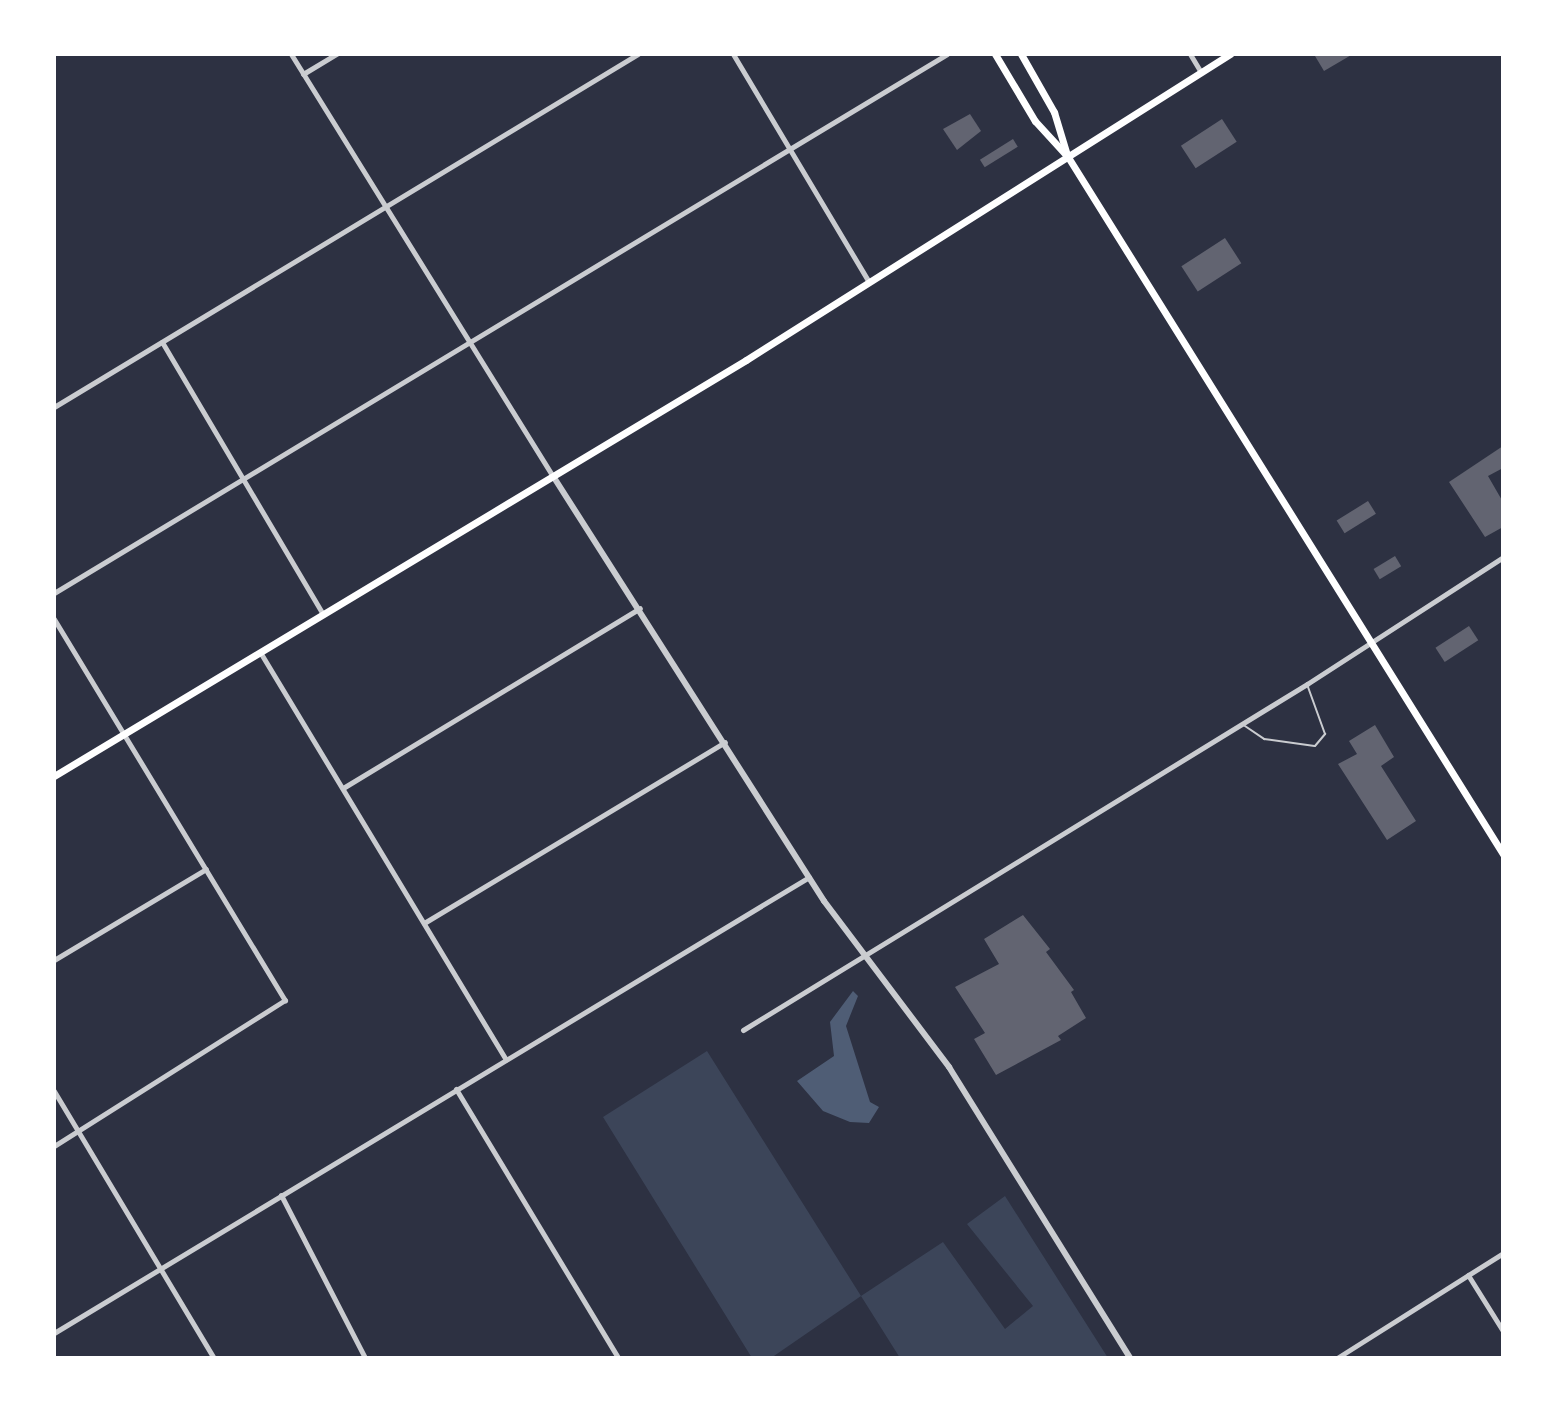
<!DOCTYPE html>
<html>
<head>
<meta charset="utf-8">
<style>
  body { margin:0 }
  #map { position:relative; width:1557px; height:1412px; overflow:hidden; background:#2d3142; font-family:"Alegreya Sans",sans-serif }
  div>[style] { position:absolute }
  .green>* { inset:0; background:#3c4559 }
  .water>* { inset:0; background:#4f5d75 }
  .building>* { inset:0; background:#626471; transform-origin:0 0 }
  .service>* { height:2px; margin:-1px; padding:0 1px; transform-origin:1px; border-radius:1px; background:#caccd0 }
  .minor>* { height:5px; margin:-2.5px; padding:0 2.5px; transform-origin:2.5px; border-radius:2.5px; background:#caccd0 }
  .tertiary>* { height:6px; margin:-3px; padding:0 3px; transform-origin:3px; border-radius:3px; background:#caccd0 }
  .secondary>* { height:7px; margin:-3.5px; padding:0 3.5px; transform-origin:3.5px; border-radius:3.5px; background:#fff }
  .primary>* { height:7px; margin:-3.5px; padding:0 3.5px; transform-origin:3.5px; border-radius:3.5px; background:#fff }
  span { translate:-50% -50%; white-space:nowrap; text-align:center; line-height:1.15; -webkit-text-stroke:8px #fff; paint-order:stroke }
  .frame { position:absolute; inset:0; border:56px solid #fff; pointer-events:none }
</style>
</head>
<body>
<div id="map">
  <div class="green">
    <div style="clip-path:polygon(707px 1051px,861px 1296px,943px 1242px,1005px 1329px,1033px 1306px,967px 1224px,1005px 1196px,1108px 1358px,900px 1358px,861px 1296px,771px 1358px,752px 1358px,603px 1117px)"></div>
  </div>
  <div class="water">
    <div style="clip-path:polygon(853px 991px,858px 996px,846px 1026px,870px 1102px,879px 1107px,869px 1123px,850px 1122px,823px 1111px,797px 1081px,834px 1056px,830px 1022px)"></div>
  </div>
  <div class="building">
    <div style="clip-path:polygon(1319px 54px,1353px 54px,1324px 71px,1315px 56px)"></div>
    <div style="clip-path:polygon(970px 114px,981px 131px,957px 150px,943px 129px)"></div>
    <div style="left:1222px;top:119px;width:27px;height:49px;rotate:57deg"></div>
    <div style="left:1013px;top:139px;width:9px;height:39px;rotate:58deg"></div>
    <div style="left:1225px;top:238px;width:30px;height:52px;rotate:57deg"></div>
    <div style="clip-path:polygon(1503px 446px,1503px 468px,1488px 476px,1503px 502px,1503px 527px,1485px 537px,1449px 482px)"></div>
    <div style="left:1368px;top:501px;width:15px;height:37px;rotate:58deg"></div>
    <div style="left:1395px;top:556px;width:12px;height:25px;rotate:59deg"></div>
    <div style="left:1469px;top:626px;width:17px;height:40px;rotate:57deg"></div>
    <div style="clip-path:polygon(1375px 725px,1394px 757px,1381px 766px,1416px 821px,1387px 840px,1338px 764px,1357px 754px,1349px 741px)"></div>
    <div style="clip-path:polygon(1023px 915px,1050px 949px,1046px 952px,1074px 990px,1071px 992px,1086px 1018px,1058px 1036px,1061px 1040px,996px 1075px,974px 1039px,985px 1033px,955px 987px,999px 964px,984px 939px)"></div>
  </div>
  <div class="service">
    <div style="left:1242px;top:724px;width:27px;rotate:34deg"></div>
    <div style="left:1264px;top:739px;width:51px;rotate:7.8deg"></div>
    <div style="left:1315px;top:746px;width:16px;rotate:-50deg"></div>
    <div style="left:1325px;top:734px;width:50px;rotate:-109.9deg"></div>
  </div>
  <div class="minor">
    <div style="left:291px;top:54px;width:497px;rotate:58.2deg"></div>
    <div style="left:733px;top:54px;width:265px;rotate:59.2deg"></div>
    <div style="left:1190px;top:54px;width:21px;rotate:59deg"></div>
    <div style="left:303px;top:74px;width:39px;rotate:-31deg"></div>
    <div style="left:162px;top:342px;width:316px;rotate:59.4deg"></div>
    <div style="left:54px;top:407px;width:682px;rotate:-31.15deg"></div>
    <div style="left:54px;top:593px;width:1043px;rotate:-31.11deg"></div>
    <div style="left:54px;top:619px;width:446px;rotate:58.8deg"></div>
    <div style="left:285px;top:1000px;width:273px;rotate:147.7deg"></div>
    <div style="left:260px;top:652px;width:476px;rotate:58.9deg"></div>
    <div style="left:343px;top:788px;width:347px;rotate:-31.2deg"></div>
    <div style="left:424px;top:923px;width:351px;rotate:-31deg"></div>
    <div style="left:54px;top:960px;width:177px;rotate:-30.9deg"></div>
    <div style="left:743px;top:1030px;width:662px;rotate:-31.53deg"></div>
    <div style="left:1307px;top:684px;width:234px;rotate:-32.9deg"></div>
    <div style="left:456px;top:1089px;width:314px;rotate:58.9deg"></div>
    <div style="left:54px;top:1091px;width:311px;rotate:59.1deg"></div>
    <div style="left:281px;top:1195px;width:183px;rotate:62.7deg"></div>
    <div style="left:1468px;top:1275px;width:66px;rotate:58deg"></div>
    <div style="left:54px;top:1333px;width:882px;rotate:-31.13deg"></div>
    <div style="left:1337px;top:1358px;width:196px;rotate:-32.3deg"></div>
  </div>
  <div class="tertiary">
    <div style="left:553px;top:476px;width:504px;rotate:57.48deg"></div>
    <div style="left:824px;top:901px;width:208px;rotate:53deg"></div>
    <div style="left:949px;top:1067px;width:343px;rotate:58.1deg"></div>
  </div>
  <div class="secondary">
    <div style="left:54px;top:776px;width:807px;rotate:-31.01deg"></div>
    <div style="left:746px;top:360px;width:573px;rotate:-32.3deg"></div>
  </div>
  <div class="primary">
    <div style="left:995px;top:54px;width:78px;rotate:59.2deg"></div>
    <div style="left:1035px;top:121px;width:49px;rotate:47.5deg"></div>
    <div style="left:1068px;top:157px;width:822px;rotate:58.03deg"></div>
    <div style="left:1021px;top:54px;width:67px;rotate:60.4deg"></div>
    <div style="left:1054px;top:112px;width:45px;rotate:73.2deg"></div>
  </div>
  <div class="frame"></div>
</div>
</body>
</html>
